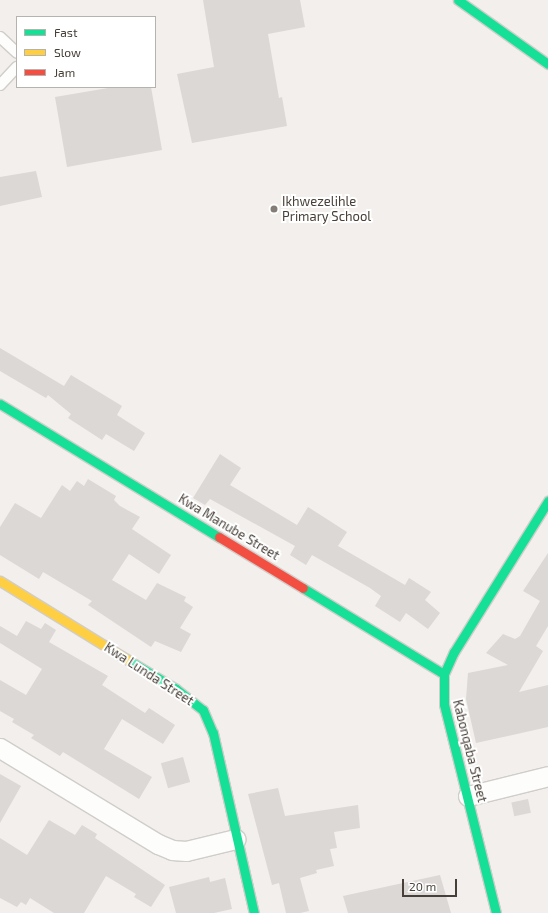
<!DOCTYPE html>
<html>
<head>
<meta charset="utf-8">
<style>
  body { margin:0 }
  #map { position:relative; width:548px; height:913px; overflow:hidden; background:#f2efec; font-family:"Exo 2",sans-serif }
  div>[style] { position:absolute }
  .building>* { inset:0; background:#dbd8d5; transform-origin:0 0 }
  .roads { filter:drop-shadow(1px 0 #d0cdca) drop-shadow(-1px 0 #d0cdca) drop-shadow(0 1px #d0cdca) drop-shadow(0 -1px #d0cdca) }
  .lane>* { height:10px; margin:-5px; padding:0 5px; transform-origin:5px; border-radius:5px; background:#fdfdfc }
  .street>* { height:19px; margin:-9.5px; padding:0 9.5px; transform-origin:9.5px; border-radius:9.5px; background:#fdfdfc }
  .fast>* { height:9px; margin:-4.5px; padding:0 4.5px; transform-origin:4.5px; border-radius:4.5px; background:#16e098 }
  .slow>* { height:9px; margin:-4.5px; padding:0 4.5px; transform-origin:4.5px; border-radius:4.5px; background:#ffcf43 }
  .jam>* { height:9px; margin:-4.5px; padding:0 4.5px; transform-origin:4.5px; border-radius:4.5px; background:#f24e42 }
  .dots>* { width:11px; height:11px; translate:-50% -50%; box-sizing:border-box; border:2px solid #fff; border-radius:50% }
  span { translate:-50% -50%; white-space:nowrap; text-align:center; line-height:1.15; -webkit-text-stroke:4px #fff; paint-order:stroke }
  .poi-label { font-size:13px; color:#484038 }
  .left { translate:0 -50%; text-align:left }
  .street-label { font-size:13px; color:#484038 }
  .legend { position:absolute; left:16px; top:16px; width:140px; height:72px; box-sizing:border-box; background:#fff; border:1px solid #b6b3af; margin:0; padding:5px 7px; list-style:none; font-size:12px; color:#484038 }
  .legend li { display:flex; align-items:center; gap:8px; height:20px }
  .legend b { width:20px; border:1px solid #b6b3af }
  .scale { position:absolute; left:402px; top:879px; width:55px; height:18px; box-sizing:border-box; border:2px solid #484038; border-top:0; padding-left:5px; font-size:12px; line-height:14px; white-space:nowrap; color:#484038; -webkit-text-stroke:3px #fff; paint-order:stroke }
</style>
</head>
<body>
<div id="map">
  <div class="building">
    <div style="clip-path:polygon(203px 0,300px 0,305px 27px,268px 34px,279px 98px,282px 97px,287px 126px,192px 143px,177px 74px,214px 67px)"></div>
    <div style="clip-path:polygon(114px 87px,151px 87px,162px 150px,67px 167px,55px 97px)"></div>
    <div style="clip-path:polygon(36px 171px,42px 197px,0 206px,0 177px)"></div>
    <div style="clip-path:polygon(0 348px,64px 386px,71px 375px,122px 406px,117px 415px,145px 433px,134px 451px,106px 434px,102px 440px,68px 418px,71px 414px,48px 395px,46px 398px,0 371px)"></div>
    <div style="clip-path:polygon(220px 454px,241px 468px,230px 485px,297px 525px,308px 507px,347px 532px,338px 546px,405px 585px,409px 578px,431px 592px,425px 600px,440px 613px,428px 629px,406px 613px,400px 622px,375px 606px,381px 596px,370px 588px,312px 555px,306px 565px,290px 555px,295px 546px,210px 499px,205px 505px,193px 498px)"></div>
    <div style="clip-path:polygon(88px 479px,116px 496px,114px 500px,120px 506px,140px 517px,132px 529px,171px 555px,159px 574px,129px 554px,112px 580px,146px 600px,157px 583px,186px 597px,184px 601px,193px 607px,180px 628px,191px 634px,181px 652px,155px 641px,151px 647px,88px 605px,92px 601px,43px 572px,39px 579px,0 555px,0 527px,15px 503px,41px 518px,62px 485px,70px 491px,77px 481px,84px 486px)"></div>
    <div style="clip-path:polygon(548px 553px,548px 626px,536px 646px,543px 651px,519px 692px,548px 685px,548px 727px,476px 743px,466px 699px,468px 673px,508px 665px,486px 653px,503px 634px,515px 639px,520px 636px,540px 601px,523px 591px)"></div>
    <div style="clip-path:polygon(26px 621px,41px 629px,45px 623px,56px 630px,49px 642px,108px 676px,102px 685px,145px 713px,149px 708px,175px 725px,163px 744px,122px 719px,104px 749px,152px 777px,139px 799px,63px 752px,60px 756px,31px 738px,34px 735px,12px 722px,14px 719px,0 711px,0 680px,26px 695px,42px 669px,0 643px,0 626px,17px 636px)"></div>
    <div style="left:183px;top:757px;width:26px;height:23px;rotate:74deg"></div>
    <div style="clip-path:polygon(0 774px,21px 786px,0 823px)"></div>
    <div style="clip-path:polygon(278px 788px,285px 816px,358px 805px,360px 828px,334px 832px,337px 848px,330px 849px,334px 866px,316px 870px,317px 873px,300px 878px,309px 911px,300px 913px,286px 913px,279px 883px,272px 885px,248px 794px)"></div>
    <div style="left:528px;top:799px;width:14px;height:17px;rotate:78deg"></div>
    <div style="clip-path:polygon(49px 820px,75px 835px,82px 825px,97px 834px,95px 838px,165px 885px,151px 907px,134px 897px,136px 894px,106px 876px,84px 913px,54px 913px,30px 898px,26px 905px,21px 902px,17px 907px,0 898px,0 838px,27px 855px)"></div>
    <div style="clip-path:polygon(440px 875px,451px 913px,348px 913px,343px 896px)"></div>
    <div style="clip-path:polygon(209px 877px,210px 882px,225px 878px,232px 909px,214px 913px,176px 913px,169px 887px)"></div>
  </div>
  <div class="roads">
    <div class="lane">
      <div style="left:0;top:37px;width:23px;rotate:43deg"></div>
      <div style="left:0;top:85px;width:25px;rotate:-47deg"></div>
    </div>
    <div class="street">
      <div style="left:0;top:748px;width:185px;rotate:31.3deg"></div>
      <div style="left:158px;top:844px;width:15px;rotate:23deg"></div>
      <div style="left:172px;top:850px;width:14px;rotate:4deg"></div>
      <div style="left:186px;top:851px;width:51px;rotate:-13.5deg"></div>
      <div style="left:468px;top:796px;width:82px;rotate:-14deg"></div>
    </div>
    <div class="fast">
      <div style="left:458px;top:0;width:110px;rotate:35.4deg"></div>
      <div style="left:0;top:404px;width:256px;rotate:31.3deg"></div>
      <div style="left:303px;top:588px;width:165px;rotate:31.4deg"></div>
      <div style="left:128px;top:660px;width:56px;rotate:31.1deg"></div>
      <div style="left:176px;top:689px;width:34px;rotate:38deg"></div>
      <div style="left:203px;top:710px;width:25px;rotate:67deg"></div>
      <div style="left:213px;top:733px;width:185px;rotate:77.2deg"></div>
      <div style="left:496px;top:913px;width:215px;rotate:-104deg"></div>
      <div style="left:444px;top:704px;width:30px;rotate:-90deg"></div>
      <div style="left:444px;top:674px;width:24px;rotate:-66deg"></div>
      <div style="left:454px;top:652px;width:178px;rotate:-58.1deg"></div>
    </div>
    <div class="slow">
      <div style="left:0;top:581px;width:150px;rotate:31.7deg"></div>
    </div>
    <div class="jam">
      <div style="left:219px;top:537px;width:98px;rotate:31.3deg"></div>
    </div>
  </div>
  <div class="dots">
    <div style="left:274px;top:209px;background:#847d77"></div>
  </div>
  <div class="poi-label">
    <span class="left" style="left:282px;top:209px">Ikhwezelihle<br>Primary School</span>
  </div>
  <div class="street-label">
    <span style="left:229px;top:527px;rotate:31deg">Kwa Manube Street</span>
    <span style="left:149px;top:674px;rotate:33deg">Kwa Lunda Street</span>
    <span style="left:470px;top:751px;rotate:76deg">Kabonqaba Street</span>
  </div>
  <ul class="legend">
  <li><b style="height:5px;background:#16e098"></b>Fast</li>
  <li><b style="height:5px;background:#ffcf43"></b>Slow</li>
  <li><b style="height:5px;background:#f24e42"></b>Jam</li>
  </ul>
  <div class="scale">20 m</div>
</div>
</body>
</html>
